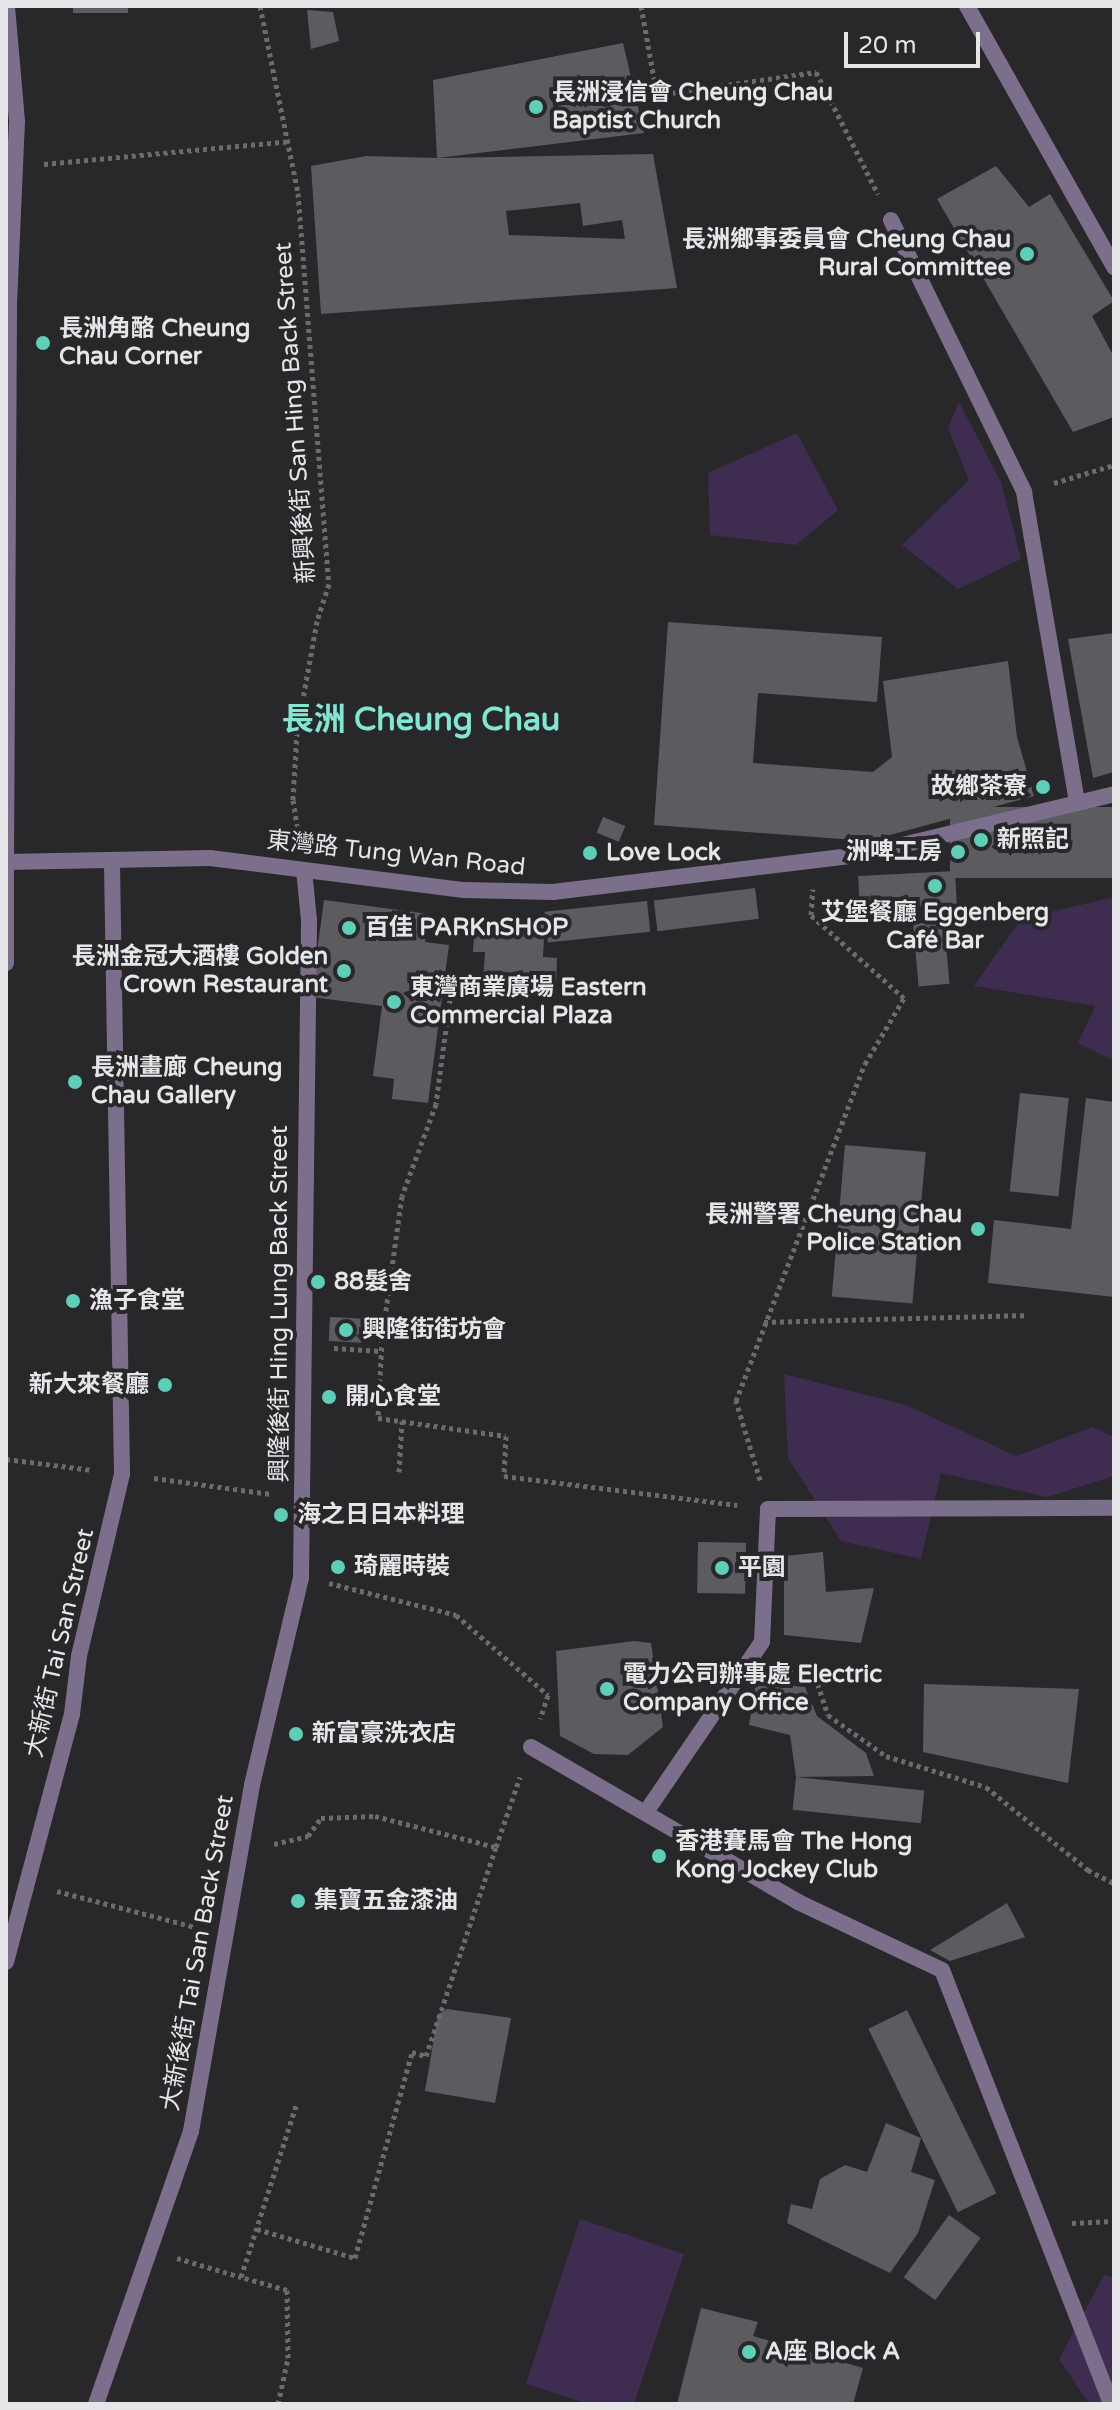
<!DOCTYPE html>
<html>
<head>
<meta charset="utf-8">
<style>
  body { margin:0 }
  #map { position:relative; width:1120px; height:2410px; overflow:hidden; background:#28272a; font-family:"Varela Round","Noto Sans TC",sans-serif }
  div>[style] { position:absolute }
  .green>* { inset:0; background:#3e2d50 }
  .building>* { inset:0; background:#5c5b5f; transform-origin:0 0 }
  .path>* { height:5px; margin-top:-2.5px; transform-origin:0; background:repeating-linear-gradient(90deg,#6b6a6d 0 4px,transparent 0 8px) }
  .street>* { height:16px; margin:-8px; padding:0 8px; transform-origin:8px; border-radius:8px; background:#7c6f8c }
  .dots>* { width:22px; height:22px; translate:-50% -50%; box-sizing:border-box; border:4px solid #28272a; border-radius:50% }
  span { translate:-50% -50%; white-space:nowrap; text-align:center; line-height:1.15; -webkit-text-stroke:8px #28272a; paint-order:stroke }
  .poi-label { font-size:24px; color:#e6e5e8; font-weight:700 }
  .left { translate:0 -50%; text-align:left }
  .right { translate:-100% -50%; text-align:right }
  .street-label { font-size:24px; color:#e6e5e8 }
  .district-label { font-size:32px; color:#82e7d2; font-weight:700 }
  .frame { position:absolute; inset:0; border:8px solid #e6e5e8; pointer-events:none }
  .scale { position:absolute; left:844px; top:32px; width:136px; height:36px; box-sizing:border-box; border:4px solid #e6e5e8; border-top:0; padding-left:10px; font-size:24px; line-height:28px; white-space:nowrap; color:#e6e5e8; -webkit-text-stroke:6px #28272a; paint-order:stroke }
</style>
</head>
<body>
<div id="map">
  <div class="green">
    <div style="clip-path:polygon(959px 402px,1001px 482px,1021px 559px,958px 589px,902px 545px,969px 480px,948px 428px)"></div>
    <div style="clip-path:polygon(797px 433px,838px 510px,796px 545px,710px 535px,708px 473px)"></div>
    <div style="clip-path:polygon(1114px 897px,1114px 1061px,1078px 1043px,1095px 1006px,974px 986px,1021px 919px)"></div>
    <div style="clip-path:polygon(784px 1374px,906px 1405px,1016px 1456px,1093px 1427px,1114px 1437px,1114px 1476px,1047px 1497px,941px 1473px,921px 1559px,841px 1541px,788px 1458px)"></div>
    <div style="clip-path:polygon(580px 2219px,684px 2254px,634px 2404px,588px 2404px,526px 2384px)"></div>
    <div style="clip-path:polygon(1104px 2275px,1114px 2278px,1114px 2404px,1089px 2404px,1059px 2359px)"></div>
  </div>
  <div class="building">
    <div style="left:73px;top:6px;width:55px;height:7px"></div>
    <div style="clip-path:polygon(307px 10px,333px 12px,339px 41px,311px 49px)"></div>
    <div style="clip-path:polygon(evenodd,623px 43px,644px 133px,437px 158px,653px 154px,677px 288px,321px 314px,311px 166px,366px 156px,437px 158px,433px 80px,623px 43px,580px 203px,583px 226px,622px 220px,625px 239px,509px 235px,506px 211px,580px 203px)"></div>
    <div style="clip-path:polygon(996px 166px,1029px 207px,1050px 194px,1114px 301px,1092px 316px,1114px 357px,1114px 417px,1073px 432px,937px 199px)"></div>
    <div style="clip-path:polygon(668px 622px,882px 637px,877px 702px,758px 693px,753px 763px,873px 772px,892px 757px,883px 681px,1008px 661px,1017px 737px,1034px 796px,868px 841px,654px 825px)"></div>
    <div style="clip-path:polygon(1114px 633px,1114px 772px,1093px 778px,1068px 639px)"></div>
    <div style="left:1114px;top:807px;width:71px;height:164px;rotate:90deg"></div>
    <div style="left:603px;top:817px;width:24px;height:17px;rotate:22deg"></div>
    <div style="left:955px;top:871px;width:33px;height:97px;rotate:87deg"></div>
    <div style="left:755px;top:888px;width:31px;height:102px;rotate:83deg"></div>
    <div style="clip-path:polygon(324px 900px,429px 914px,425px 942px,449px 945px,428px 1103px,392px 1099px,394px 1079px,373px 1076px,382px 1006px,311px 997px)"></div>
    <div style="left:647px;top:901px;width:31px;height:103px;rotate:84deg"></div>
    <div style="clip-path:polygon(475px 918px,545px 921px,543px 957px,557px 958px,556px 988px,483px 982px,485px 952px,473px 952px)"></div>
    <div style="left:944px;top:921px;width:63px;height:31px;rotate:85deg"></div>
    <div style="left:1020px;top:1093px;width:49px;height:99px;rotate:6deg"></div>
    <div style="clip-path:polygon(1086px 1098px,1114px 1102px,1114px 1297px,988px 1283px,994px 1220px,1071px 1229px)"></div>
    <div style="left:845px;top:1145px;width:81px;height:152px;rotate:5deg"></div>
    <div style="left:330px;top:1317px;width:33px;height:24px;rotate:3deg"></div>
    <div style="left:698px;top:1542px;width:48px;height:51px;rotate:1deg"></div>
    <div style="clip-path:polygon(823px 1552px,826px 1592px,874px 1588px,861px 1643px,784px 1635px,784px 1556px)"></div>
    <div style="clip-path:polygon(634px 1641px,651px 1643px,663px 1727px,628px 1755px,594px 1754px,560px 1736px,556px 1651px)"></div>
    <div style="clip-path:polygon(756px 1682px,805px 1687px,817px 1716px,866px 1753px,874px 1776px,796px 1777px,790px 1735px,749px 1725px)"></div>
    <div style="clip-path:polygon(924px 1684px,1079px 1689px,1068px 1783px,923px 1752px)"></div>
    <div style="left:796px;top:1777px;width:129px;height:33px;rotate:6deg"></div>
    <div style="clip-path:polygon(1007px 1903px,1025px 1937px,950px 1961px,930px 1950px)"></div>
    <div style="clip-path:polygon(447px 2009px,511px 2018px,495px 2103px,425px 2091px,438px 2014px)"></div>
    <div style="left:907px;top:2010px;width:204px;height:43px;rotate:64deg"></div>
    <div style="clip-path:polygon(886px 2123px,921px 2138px,911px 2172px,935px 2180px,918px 2233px,890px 2273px,787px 2223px,791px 2204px,812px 2209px,820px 2179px,845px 2165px,867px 2172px)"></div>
    <div style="left:949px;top:2215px;width:39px;height:77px;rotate:36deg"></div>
    <div style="clip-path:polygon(701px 2308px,758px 2322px,753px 2336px,863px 2368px,853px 2404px,677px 2404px)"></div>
  </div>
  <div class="path">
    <div style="left:260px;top:6px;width:191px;rotate:78.5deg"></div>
    <div style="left:298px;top:193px;width:392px;rotate:85.5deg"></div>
    <div style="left:329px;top:584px;width:39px;rotate:108deg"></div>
    <div style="left:317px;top:621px;width:113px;rotate:100.2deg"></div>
    <div style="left:297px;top:732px;width:68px;rotate:93.4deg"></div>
    <div style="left:293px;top:800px;width:39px;rotate:81deg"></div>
    <div style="left:641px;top:6px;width:90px;rotate:79.8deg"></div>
    <div style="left:657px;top:95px;width:161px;rotate:-8.2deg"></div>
    <div style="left:816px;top:72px;width:137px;rotate:63.1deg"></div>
    <div style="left:44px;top:164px;width:247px;rotate:-5.3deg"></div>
    <div style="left:1054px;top:483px;width:63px;rotate:-16.7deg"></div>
    <div style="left:451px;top:991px;width:114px;rotate:97.6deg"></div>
    <div style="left:436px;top:1104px;width:98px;rotate:110.3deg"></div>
    <div style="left:402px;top:1196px;width:144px;rotate:98deg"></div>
    <div style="left:382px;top:1339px;width:79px;rotate:92.9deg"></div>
    <div style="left:378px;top:1418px;width:129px;rotate:8deg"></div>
    <div style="left:506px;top:1436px;width:40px;rotate:92.9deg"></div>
    <div style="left:504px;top:1476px;width:235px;rotate:7.1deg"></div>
    <div style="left:764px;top:1322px;width:262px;rotate:-1.5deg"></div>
    <div style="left:334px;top:1348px;width:47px;rotate:3.7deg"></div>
    <div style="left:6px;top:1459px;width:87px;rotate:7.3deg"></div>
    <div style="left:399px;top:1472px;width:51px;rotate:-86.6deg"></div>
    <div style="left:154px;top:1478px;width:118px;rotate:7.8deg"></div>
    <div style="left:760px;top:1480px;width:83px;rotate:-106.9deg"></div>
    <div style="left:736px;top:1401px;width:361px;rotate:-69.1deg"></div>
    <div style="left:865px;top:1064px;width:77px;rotate:-59.4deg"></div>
    <div style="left:904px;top:998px;width:125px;rotate:-138.3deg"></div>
    <div style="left:811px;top:915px;width:26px;rotate:-86deg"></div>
    <div style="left:329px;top:1583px;width:131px;rotate:14.1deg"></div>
    <div style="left:456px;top:1615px;width:122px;rotate:41deg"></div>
    <div style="left:548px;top:1695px;width:25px;rotate:108deg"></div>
    <div style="left:781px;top:1668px;width:35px;rotate:13deg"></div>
    <div style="left:815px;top:1676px;width:41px;rotate:71.6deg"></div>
    <div style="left:828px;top:1715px;width:71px;rotate:35.3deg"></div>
    <div style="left:886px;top:1756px;width:105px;rotate:17.2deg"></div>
    <div style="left:986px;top:1787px;width:132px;rotate:39.1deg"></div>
    <div style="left:1088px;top:1870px;width:29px;rotate:27deg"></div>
    <div style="left:274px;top:1844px;width:35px;rotate:-13deg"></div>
    <div style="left:308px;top:1836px;width:22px;rotate:-54deg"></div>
    <div style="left:321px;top:1818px;width:54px;rotate:-2.1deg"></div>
    <div style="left:375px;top:1816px;width:125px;rotate:14.4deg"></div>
    <div style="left:496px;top:1847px;width:74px;rotate:-71.1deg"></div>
    <div style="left:57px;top:1891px;width:143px;rotate:14.6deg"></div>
    <div style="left:1072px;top:2223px;width:42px;rotate:-2.7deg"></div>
    <div style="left:257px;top:2229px;width:102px;rotate:16.5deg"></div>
    <div style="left:355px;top:2258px;width:214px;rotate:-74.5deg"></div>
    <div style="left:412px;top:2052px;width:15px;rotate:16deg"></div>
    <div style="left:426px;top:2056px;width:220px;rotate:-71.5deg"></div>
    <div style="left:177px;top:2258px;width:67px;rotate:16.5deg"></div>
    <div style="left:278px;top:2404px;width:47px;rotate:-77.7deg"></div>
    <div style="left:288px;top:2358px;width:68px;rotate:-90.8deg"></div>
    <div style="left:287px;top:2290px;width:48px;rotate:-164.2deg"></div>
    <div style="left:241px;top:2277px;width:180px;rotate:-72.2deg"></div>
  </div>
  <div class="street">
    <div style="left:967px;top:6px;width:300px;rotate:60.6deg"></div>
    <div style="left:891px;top:220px;width:303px;rotate:63.9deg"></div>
    <div style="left:1024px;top:492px;width:314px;rotate:80.3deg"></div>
    <div style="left:6px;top:862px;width:558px;rotate:-89.69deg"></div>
    <div style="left:9px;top:304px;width:183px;rotate:-87.5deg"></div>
    <div style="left:17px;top:121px;width:115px;rotate:-95deg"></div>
    <div style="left:6px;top:963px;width:101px;rotate:-90deg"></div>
    <div style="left:6px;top:862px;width:204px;rotate:-1.1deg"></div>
    <div style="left:210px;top:858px;width:256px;rotate:7.2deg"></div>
    <div style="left:464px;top:890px;width:89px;rotate:1.3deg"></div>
    <div style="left:553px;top:892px;width:314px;rotate:-6.9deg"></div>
    <div style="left:865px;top:854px;width:256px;rotate:-13.5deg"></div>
    <div style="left:531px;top:1747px;width:309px;rotate:30.1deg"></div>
    <div style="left:798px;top:1902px;width:159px;rotate:25.3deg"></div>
    <div style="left:942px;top:1970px;width:466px;rotate:68.7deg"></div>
    <div style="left:646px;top:1812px;width:206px;rotate:-55.7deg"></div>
    <div style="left:762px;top:1642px;width:133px;rotate:-87.4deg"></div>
    <div style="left:768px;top:1509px;width:346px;rotate:-0.2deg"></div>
    <div style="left:6px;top:1962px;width:257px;rotate:-75.1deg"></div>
    <div style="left:72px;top:1714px;width:58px;rotate:-83.1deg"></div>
    <div style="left:79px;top:1656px;width:187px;rotate:-76.7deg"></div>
    <div style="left:122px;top:1474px;width:611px;rotate:-90.94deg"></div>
    <div style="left:96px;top:2404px;width:289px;rotate:-70.8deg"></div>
    <div style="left:191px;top:2131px;width:351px;rotate:-80deg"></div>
    <div style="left:252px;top:1785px;width:213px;rotate:-76.7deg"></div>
    <div style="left:301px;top:1578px;width:658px;rotate:-89.3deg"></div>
    <div style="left:309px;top:920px;width:50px;rotate:-95.7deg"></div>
  </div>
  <div class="dots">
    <div style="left:536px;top:107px;background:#5dceb8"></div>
    <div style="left:1027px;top:254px;background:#5dceb8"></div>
    <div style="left:43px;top:343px;background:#5dceb8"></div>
    <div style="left:1043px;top:787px;background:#5dceb8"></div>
    <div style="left:981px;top:840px;background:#5dceb8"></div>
    <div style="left:958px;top:852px;background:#5dceb8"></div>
    <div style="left:590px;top:853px;background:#5dceb8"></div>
    <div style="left:935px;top:886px;background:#5dceb8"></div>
    <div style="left:349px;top:928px;background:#5dceb8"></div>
    <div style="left:344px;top:971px;background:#5dceb8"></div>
    <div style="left:394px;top:1002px;background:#5dceb8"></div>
    <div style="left:75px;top:1082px;background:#5dceb8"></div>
    <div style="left:978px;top:1229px;background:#5dceb8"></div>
    <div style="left:318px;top:1282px;background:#5dceb8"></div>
    <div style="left:73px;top:1301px;background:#5dceb8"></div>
    <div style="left:346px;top:1330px;background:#5dceb8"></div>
    <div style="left:165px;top:1385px;background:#5dceb8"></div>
    <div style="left:329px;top:1397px;background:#5dceb8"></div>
    <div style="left:281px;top:1515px;background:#5dceb8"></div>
    <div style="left:338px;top:1567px;background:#5dceb8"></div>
    <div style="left:722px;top:1568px;background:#5dceb8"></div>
    <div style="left:607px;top:1689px;background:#5dceb8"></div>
    <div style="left:296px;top:1734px;background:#5dceb8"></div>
    <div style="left:659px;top:1856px;background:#5dceb8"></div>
    <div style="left:298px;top:1901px;background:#5dceb8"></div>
    <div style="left:749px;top:2352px;background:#5dceb8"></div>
  </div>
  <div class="poi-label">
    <span class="left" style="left:552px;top:107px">長洲浸信會 Cheung Chau<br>Baptist Church</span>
    <span class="right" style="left:1011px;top:254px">長洲鄉事委員會 Cheung Chau<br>Rural Committee</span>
    <span class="left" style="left:59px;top:343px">長洲角酪 Cheung<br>Chau Corner</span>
    <span class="right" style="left:1027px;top:787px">故鄉茶寮</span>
    <span class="left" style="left:997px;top:840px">新照記</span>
    <span class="right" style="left:942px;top:852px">洲啤工房</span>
    <span class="left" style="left:606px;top:853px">Love Lock</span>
    <span style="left:935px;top:927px">艾堡餐廳 Eggenberg<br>Café Bar</span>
    <span class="left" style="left:365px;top:928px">百佳 PARKnSHOP</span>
    <span class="right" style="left:328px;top:971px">長洲金冠大酒樓 Golden<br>Crown Restaurant</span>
    <span class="left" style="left:410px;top:1002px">東灣商業廣場 Eastern<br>Commercial Plaza</span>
    <span class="left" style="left:91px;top:1082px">長洲畫廊 Cheung<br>Chau Gallery</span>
    <span class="right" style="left:962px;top:1229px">長洲警署 Cheung Chau<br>Police Station</span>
    <span class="left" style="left:334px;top:1282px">88髮舍</span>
    <span class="left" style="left:89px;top:1301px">漁子食堂</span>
    <span class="left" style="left:362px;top:1330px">興隆街街坊會</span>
    <span class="right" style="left:149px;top:1385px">新大來餐廳</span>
    <span class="left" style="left:345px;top:1397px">開心食堂</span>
    <span class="left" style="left:297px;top:1515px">海之日日本料理</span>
    <span class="left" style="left:354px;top:1567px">琦麗時裝</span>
    <span class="left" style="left:738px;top:1568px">平園</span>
    <span class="left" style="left:623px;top:1689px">電力公司辦事處 Electric<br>Company Office</span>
    <span class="left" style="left:312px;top:1734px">新富豪洗衣店</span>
    <span class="left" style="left:675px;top:1856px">香港賽馬會 The Hong<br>Kong Jockey Club</span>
    <span class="left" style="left:314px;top:1901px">集寶五金漆油</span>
    <span class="left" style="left:765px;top:2352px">A座 Block A</span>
  </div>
  <div class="street-label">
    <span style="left:295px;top:413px;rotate:-94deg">新興後街 San Hing Back Street</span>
    <span style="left:396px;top:854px;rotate:6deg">東灣路 Tung Wan Road</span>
    <span style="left:280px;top:1304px;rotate:-90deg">興隆後街 Hing Lung Back Street</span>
    <span style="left:60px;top:1643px;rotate:-77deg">大新街 Tai San Street</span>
    <span style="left:198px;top:1953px;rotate:-80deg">大新後街 Tai San Back Street</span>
  </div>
  <div class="district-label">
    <span style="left:421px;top:720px">長洲 Cheung Chau</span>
  </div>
  <div class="frame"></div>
  <div class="scale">20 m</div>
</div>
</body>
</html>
